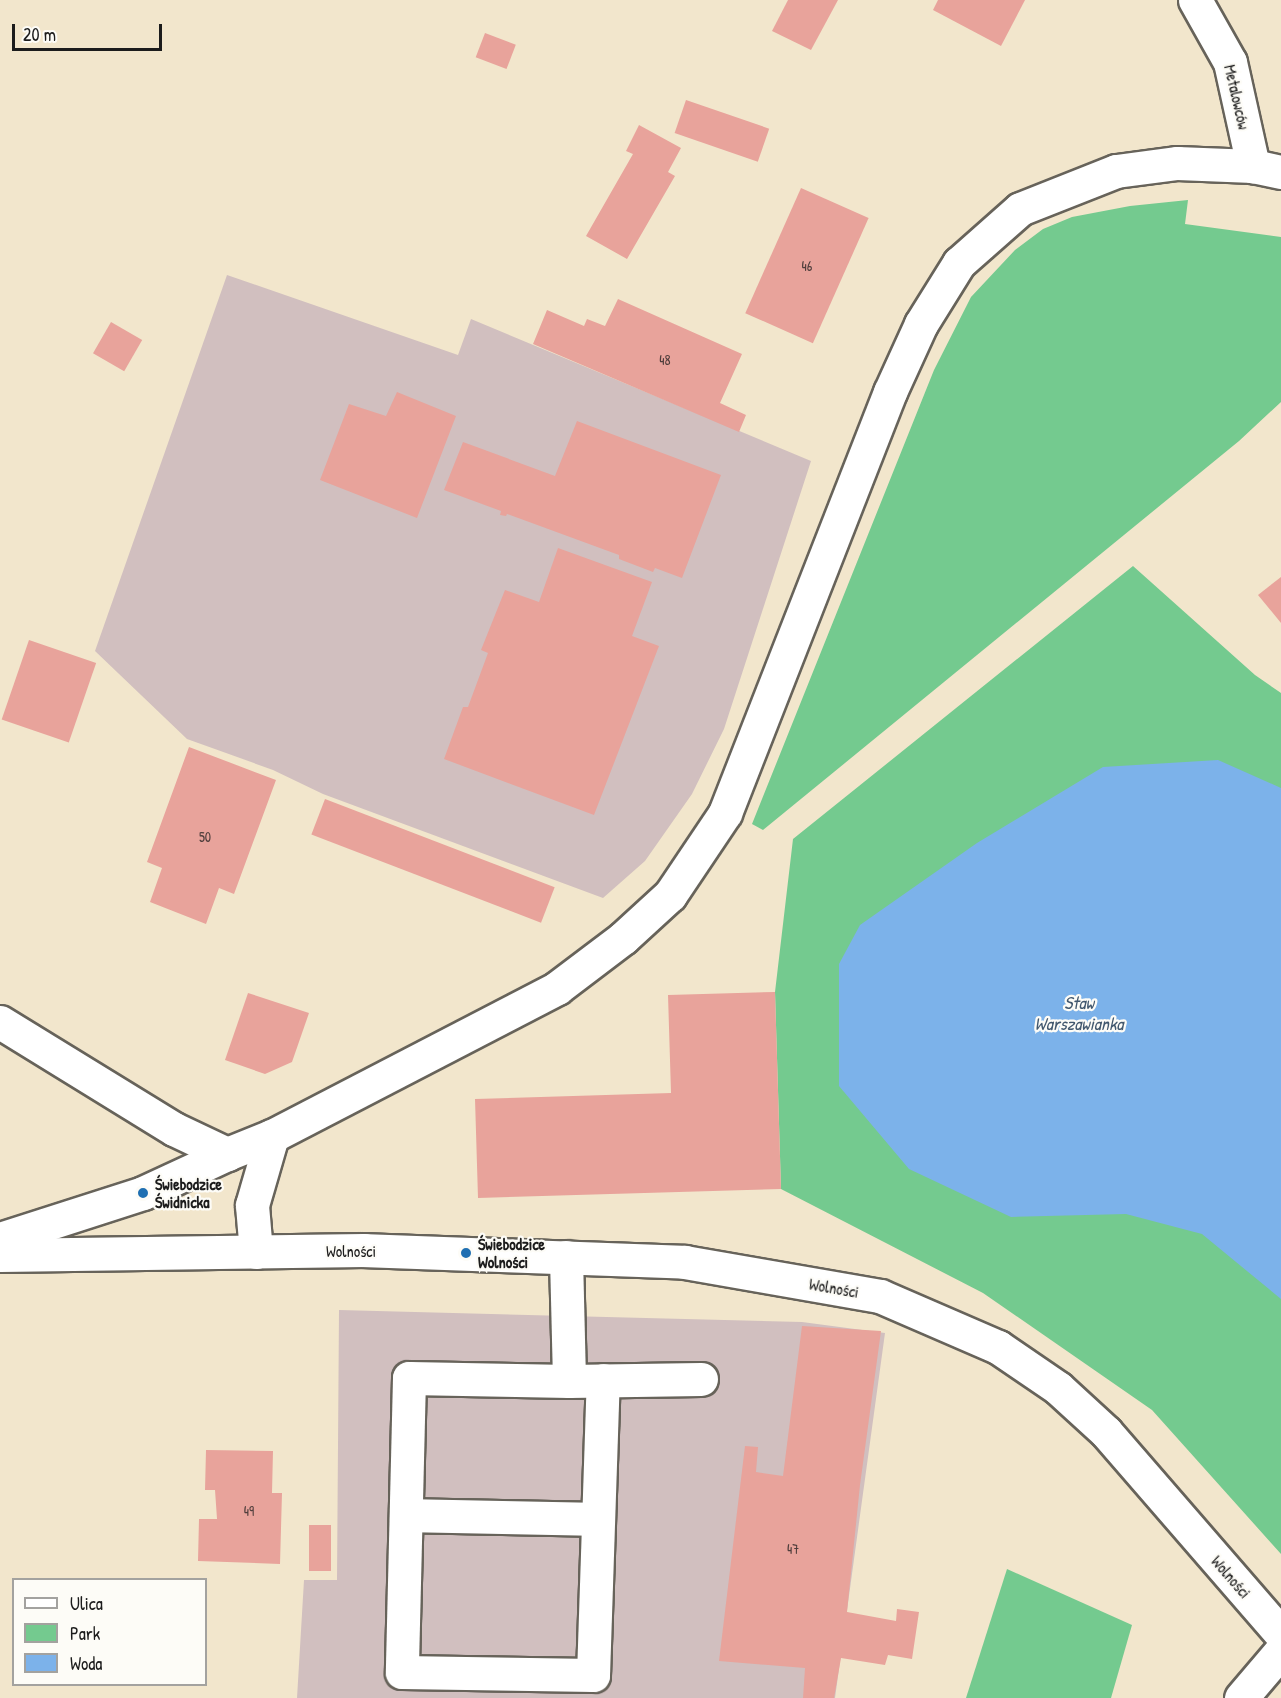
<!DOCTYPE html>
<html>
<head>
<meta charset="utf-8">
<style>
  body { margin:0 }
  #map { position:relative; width:1281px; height:1698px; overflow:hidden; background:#f2e6cc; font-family:"Patrick Hand",sans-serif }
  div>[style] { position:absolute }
  .industrial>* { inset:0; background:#d1bfbf }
  .green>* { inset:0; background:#74ca8f }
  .water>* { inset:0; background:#7cb2ea }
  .building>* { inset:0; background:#e8a39b; transform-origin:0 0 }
  .roads { filter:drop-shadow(2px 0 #67635a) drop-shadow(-2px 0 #67635a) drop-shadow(0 2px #67635a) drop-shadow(0 -2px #67635a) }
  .minor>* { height:33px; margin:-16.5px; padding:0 16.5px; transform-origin:16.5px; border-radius:16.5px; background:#fff }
  .dots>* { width:16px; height:16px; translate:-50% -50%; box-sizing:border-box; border:3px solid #fdfcf7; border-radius:50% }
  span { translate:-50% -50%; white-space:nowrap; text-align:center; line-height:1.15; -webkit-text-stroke:4.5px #fdfcf7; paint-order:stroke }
  .number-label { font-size:14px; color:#4f3e3c }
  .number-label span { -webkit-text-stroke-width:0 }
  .street-label { font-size:16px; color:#1c1c1c }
  .poi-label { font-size:16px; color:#1c1c1c; font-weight:700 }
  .left { translate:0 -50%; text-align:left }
  .water-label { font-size:18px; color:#42586e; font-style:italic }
  .legend { position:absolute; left:12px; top:1578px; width:195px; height:108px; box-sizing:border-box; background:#fdfcf7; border:2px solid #a3a29f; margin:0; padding:8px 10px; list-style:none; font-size:18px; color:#1c1c1c }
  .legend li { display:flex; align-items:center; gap:12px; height:30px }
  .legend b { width:30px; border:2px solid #a3a29f }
  .scale { position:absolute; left:12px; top:24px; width:150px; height:27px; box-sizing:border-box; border:3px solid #1c1c1c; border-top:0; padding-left:8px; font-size:18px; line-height:21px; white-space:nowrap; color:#1c1c1c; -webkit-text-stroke:4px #fdfcf7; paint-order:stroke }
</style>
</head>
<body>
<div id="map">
  <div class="industrial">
    <div style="clip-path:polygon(227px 275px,458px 355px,471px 319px,811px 461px,724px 729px,692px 794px,645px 861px,603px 898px,323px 794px,273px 770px,187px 739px,95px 651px)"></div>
    <div style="clip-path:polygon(339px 1310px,802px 1322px,885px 1333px,835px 1698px,297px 1698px,304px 1580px,337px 1580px)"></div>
  </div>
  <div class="green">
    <div style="clip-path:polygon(1188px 200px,1185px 224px,1281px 237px,1281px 402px,1239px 441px,763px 830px,752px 824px,934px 370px,971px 297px,1015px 250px,1043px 229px,1072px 217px,1130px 206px)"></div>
    <div style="clip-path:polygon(1133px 566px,1255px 675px,1281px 693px,1281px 1554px,1152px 1410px,983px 1293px,781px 1189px,775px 992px,793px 839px)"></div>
    <div style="clip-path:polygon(1007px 1569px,1132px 1625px,1111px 1698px,966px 1698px)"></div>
  </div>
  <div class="water">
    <div style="clip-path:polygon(1218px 760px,1281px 788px,1281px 1299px,1202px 1234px,1126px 1214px,1011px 1217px,909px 1169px,839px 1086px,839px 964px,860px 925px,977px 843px,1103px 767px)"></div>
  </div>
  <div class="building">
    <div style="clip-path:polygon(788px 0,838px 0,811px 50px,772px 31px)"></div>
    <div style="clip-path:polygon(938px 0,1025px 0,1001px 46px,933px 10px)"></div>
    <div style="left:485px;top:33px;width:33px;height:26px;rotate:21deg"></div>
    <div style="left:686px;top:100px;width:88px;height:35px;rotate:19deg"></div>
    <div style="clip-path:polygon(639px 125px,681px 148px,668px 172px,675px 176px,627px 259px,586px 236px,633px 154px,626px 151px)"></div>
    <div style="left:801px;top:188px;width:74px;height:137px;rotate:24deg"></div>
    <div style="clip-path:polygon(618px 299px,742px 354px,720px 403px,746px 415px,739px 432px,533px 344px,547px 310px,584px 326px,587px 319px,605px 326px)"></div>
    <div style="left:111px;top:322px;width:36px;height:36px;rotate:30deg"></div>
    <div style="clip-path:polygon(397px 392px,456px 416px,417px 518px,320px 480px,349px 404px,386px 416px)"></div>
    <div style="clip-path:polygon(577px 421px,721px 475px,682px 578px,655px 568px,653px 572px,619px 559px,619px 555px,507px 514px,506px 516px,500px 515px,501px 511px,444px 490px,463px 442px,555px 476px)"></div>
    <div style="clip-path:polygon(558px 548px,652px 582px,632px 636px,659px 646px,594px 815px,444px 759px,463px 707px,468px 707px,488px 653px,481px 650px,505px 590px,539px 602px)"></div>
    <div style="clip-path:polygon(1281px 577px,1281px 623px,1258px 595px)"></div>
    <div style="left:29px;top:640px;width:71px;height:84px;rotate:19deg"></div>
    <div style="clip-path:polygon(189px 747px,276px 780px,234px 894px,219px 888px,206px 924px,150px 902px,162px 868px,147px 862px)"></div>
    <div style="left:325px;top:799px;width:246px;height:38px;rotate:21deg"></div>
    <div style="clip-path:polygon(775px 992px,781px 1189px,478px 1198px,475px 1099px,671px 1093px,668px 995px)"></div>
    <div style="clip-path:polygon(248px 993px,309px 1013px,292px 1062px,265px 1074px,225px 1060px)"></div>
    <div style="clip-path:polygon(802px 1326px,881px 1331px,860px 1485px,847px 1612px,896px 1621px,897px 1609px,919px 1612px,912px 1659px,888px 1655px,885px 1665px,841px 1658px,834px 1698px,803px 1698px,805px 1668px,719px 1661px,745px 1446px,758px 1447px,756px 1472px,783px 1476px)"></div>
    <div style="clip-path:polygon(206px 1450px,273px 1451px,272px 1493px,282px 1493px,280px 1564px,198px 1561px,199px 1519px,217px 1519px,215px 1490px,205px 1490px)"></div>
    <div style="left:309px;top:1525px;width:22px;height:46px"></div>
  </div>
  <div class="roads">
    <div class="minor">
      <div style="left:1195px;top:0;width:71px;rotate:60.6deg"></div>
      <div style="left:1230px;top:62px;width:107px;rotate:77.5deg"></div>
      <div style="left:0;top:1022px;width:204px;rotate:31.6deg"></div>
      <div style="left:174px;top:1129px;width:59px;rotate:25.3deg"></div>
      <div style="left:0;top:1239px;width:150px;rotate:-17.8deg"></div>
      <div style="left:143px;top:1193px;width:93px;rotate:-24.9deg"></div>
      <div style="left:227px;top:1154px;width:48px;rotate:-21.8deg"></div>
      <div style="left:272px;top:1136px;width:321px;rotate:-27.4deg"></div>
      <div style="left:557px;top:988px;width:83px;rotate:-37.1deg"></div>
      <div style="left:623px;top:938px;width:64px;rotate:-42.5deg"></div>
      <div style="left:670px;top:895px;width:99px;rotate:-56.1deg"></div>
      <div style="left:725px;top:813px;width:452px;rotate:-68.6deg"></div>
      <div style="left:890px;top:392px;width:75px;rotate:-65.5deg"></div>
      <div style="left:921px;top:324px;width:72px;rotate:-58.1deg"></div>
      <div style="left:959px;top:263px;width:81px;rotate:-41.5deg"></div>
      <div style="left:1020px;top:209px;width:103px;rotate:-21.6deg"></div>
      <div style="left:1116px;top:171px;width:62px;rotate:-7.5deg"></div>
      <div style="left:1177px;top:163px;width:76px;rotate:2.3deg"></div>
      <div style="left:1253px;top:166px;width:29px;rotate:12deg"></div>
      <div style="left:256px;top:1252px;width:47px;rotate:-94.9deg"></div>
      <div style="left:252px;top:1205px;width:72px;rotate:-73.8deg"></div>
      <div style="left:0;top:1255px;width:364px;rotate:-0.8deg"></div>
      <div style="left:364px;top:1250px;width:321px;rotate:2.1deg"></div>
      <div style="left:685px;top:1262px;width:198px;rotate:9.9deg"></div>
      <div style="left:880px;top:1296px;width:129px;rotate:23.4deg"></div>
      <div style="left:998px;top:1347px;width:73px;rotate:34.3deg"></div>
      <div style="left:1058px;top:1388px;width:65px;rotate:42.5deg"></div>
      <div style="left:1106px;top:1432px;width:267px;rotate:49.1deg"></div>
      <div style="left:566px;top:1257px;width:124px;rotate:88.6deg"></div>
      <div style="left:569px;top:1381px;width:132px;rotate:-0.9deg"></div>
      <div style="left:569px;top:1381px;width:160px;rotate:-178.9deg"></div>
      <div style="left:409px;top:1378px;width:294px;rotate:91.4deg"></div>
      <div style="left:402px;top:1672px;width:191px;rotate:0.9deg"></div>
      <div style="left:593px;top:1675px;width:295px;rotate:-88.1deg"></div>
      <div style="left:406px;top:1515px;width:192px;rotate:1.2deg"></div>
      <div style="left:1241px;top:1698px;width:62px;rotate:-49.6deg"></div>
    </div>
  </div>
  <div class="dots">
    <div style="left:143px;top:1193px;background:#1f6fb2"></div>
    <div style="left:466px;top:1253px;background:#1f6fb2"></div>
  </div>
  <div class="number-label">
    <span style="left:807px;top:266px">46</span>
    <span style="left:665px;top:360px">48</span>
    <span style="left:205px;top:837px">50</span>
    <span style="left:249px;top:1511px">49</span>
    <span style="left:793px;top:1549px">47</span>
  </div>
  <div class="street-label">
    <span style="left:1237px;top:97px;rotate:77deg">Metalowców</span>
    <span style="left:351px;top:1251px">Wolności</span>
    <span style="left:834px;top:1288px;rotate:10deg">Wolności</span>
    <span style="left:1231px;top:1577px;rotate:49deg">Wolności</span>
  </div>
  <div class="poi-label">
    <span class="left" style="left:155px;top:1193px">Świebodzice<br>Świdnicka</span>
    <span class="left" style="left:478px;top:1253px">Świebodzice<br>Wolności</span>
  </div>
  <div class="water-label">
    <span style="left:1079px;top:1014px">Staw<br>Warszawianka</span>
  </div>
  <ul class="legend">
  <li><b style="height:8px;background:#fff"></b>Ulica</li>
  <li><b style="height:16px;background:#74ca8f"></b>Park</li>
  <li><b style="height:16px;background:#7cb2ea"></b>Woda</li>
  </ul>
  <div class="scale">20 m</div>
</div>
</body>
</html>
